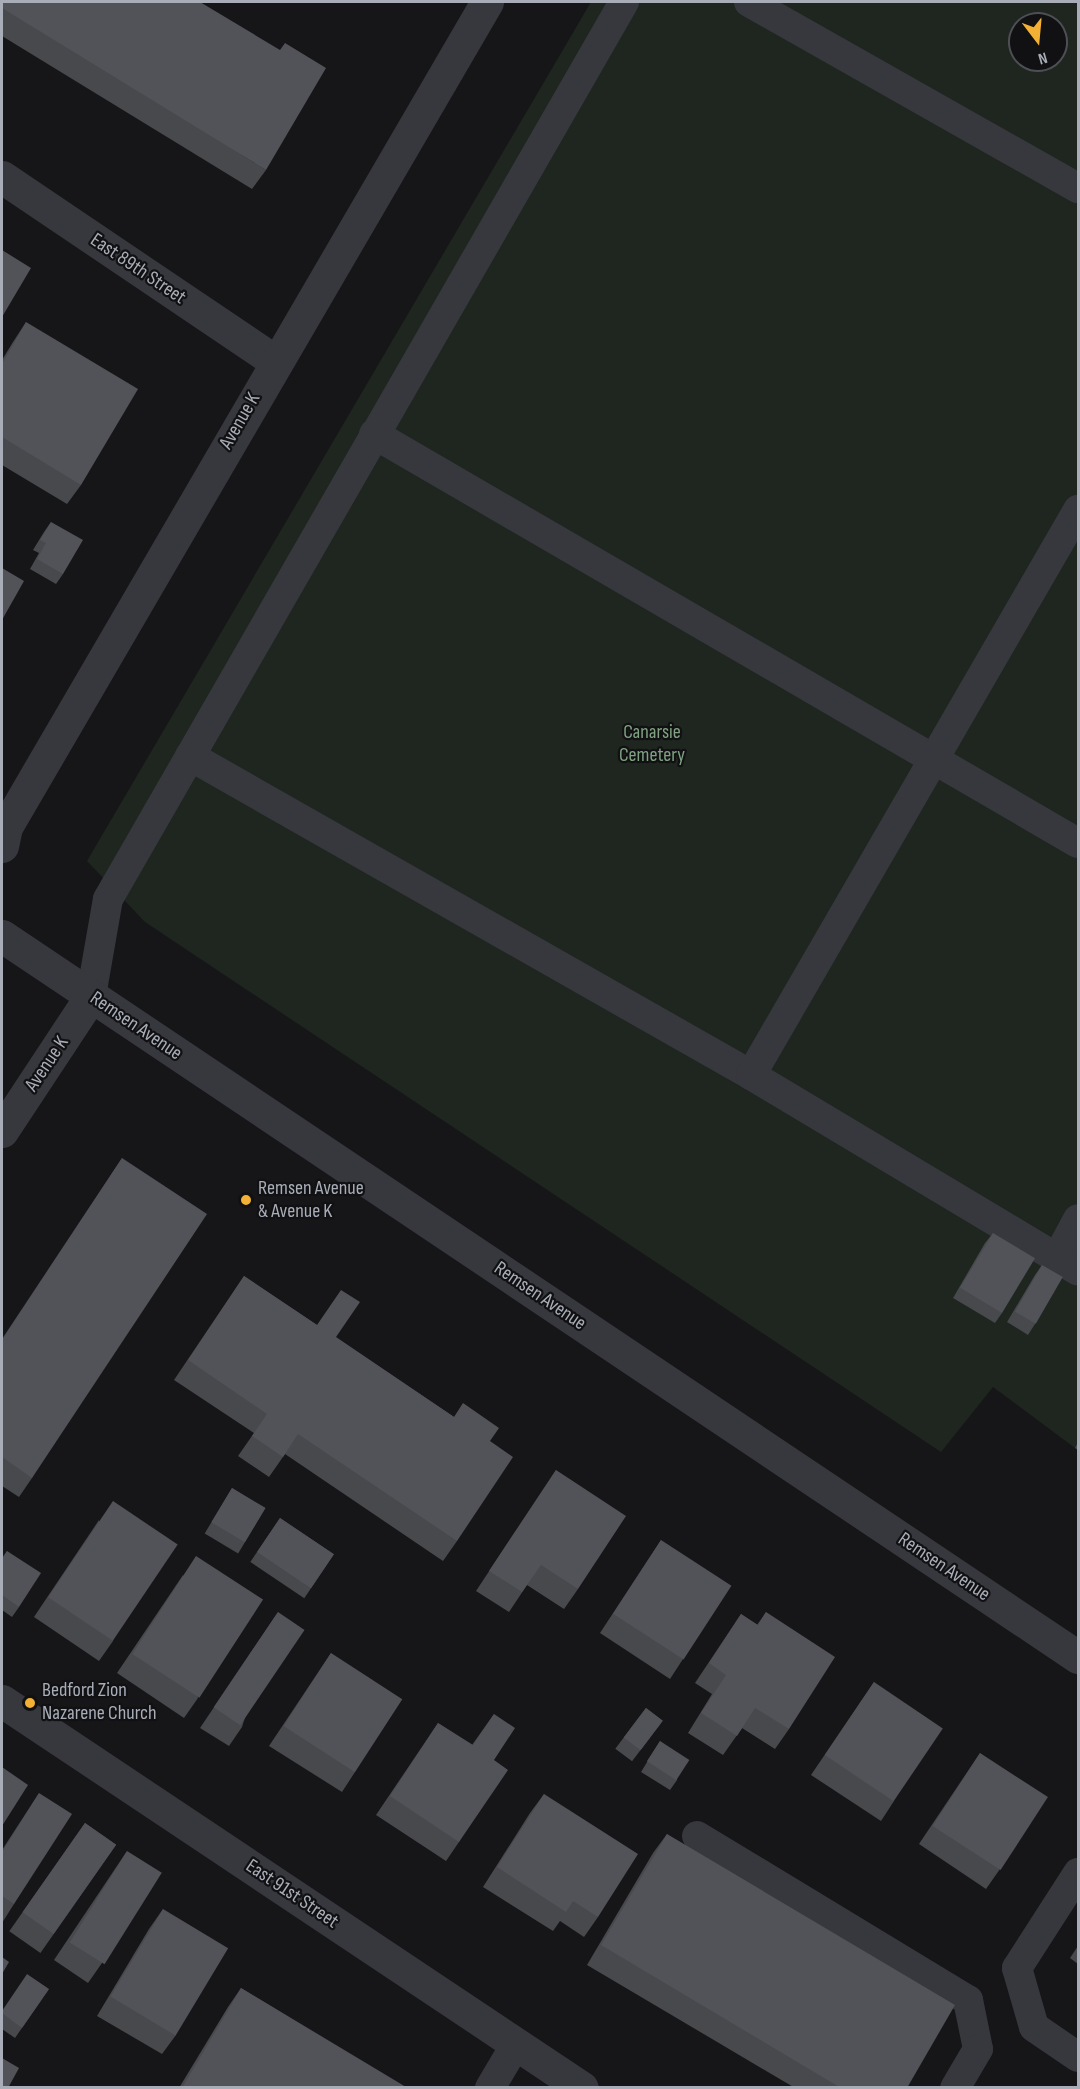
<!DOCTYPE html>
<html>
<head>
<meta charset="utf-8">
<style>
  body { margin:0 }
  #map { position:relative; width:1080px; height:2089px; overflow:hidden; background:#161618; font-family:"Sofia Sans Condensed",sans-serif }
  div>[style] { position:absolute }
  .green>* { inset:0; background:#1e261f }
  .service>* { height:30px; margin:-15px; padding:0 15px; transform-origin:15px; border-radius:15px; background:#37383d }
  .minor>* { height:33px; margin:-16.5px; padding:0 16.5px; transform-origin:16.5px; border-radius:16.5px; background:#37383d }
  .wall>* { inset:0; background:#47494d; transform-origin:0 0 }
  .building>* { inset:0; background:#525359; transform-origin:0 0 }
  .dots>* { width:16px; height:16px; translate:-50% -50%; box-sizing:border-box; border:3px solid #111113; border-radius:50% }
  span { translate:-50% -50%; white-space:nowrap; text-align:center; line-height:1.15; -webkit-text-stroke:4.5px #111113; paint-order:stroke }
  .street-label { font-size:20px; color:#a8adb8 }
  .park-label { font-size:20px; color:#7fa381 }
  .poi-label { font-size:20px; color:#a8adb8 }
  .left { translate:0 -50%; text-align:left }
  .frame { position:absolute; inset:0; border:3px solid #a8adb8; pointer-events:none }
  .north { position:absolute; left:1008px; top:12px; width:60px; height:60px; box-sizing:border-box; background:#111113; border:2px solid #4d4f55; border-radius:50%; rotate:164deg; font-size:16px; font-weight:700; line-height:24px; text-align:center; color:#a8adb8 }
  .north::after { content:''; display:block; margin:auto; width:21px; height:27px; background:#f2b134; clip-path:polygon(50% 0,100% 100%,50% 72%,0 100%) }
</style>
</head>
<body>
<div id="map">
  <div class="green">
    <div style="clip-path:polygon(evenodd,591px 2px,1078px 2px,1078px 1442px,1075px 1448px,993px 1387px,941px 1452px,145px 922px,87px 861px,591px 2px,1020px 24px,1056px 24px,1056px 60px,1020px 60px,1020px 24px)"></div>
  </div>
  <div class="service">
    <div style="left:749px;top:2px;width:378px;rotate:29.5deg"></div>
    <div style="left:374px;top:434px;width:814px;rotate:30.16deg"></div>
    <div style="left:190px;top:756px;width:645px;rotate:29.62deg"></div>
    <div style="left:751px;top:1075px;width:381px;rotate:30.9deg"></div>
    <div style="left:91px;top:996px;width:98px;rotate:-80.1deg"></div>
    <div style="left:108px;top:899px;width:1035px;rotate:-60.09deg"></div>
    <div style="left:751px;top:1075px;width:653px;rotate:-59.94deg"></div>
    <div style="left:1057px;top:1258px;width:44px;rotate:-61.7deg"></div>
    <div style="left:697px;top:1836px;width:317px;rotate:31.2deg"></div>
    <div style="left:968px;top:2000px;width:50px;rotate:78.5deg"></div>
    <div style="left:978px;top:2049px;width:45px;rotate:120.5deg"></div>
    <div style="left:1078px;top:1873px;width:113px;rotate:122.7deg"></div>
    <div style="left:1017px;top:1968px;width:61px;rotate:73.9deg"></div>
    <div style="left:1034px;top:2027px;width:53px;rotate:34.3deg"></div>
    <div style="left:490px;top:2088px;width:51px;rotate:-59.4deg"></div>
  </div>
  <div class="minor">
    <div style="left:2px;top:177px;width:329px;rotate:34deg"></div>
    <div style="left:2px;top:846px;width:19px;rotate:-78deg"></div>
    <div style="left:6px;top:827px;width:955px;rotate:-59.76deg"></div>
    <div style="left:2px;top:936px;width:1295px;rotate:33.83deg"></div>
    <div style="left:2px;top:1131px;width:162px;rotate:-56.6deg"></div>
    <div style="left:2px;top:1701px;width:697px;rotate:33.71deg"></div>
  </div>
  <div class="wall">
    <div style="clip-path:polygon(2px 2px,266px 170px,252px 189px,2px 36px)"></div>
    <div style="clip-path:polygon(26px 322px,81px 485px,67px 504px,2px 465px,2px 360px,13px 342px)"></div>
    <div style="clip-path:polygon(51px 522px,63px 574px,56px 584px,30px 569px,39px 553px,33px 550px,44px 532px)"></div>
    <div style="clip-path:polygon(122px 1158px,32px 1478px,19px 1497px,2px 1486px,2px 1339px)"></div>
    <div style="clip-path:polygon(993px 1233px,1002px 1313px,995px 1323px,953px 1298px,985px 1243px)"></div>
    <div style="clip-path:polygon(1042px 1265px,1035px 1324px,1028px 1335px,1007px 1322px,1035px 1275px)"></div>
    <div style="clip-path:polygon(244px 1276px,490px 1441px,457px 1541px,443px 1561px,285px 1454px,269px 1477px,238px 1456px,254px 1433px,174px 1380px)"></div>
    <div style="clip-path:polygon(1078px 1442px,1078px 1450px,1075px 1448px)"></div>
    <div style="clip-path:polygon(556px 1470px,578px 1589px,564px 1609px,527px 1585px,509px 1612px,476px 1591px)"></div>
    <div style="left:232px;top:1488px;width:39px;height:53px;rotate:31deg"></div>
    <div style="left:280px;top:1518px;width:65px;height:53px;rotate:34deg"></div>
    <div style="clip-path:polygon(99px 1520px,113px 1641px,99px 1661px,34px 1617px)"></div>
    <div style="clip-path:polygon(661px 1540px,683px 1659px,670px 1679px,600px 1633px)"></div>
    <div style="clip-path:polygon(7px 1551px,19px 1607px,12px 1617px,2px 1610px,2px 1558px)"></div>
    <div style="clip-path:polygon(183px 1575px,198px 1698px,184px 1718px,117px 1673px)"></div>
    <div style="clip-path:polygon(278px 1612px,242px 1727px,229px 1746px,200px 1728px)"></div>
    <div style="clip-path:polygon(766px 1612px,789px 1729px,775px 1749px,742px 1728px,723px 1755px,688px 1733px,712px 1694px,695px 1683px,741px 1614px,757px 1625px)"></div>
    <div style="clip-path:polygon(331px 1653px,355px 1772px,342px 1792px,269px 1746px)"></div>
    <div style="clip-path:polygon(874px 1682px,894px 1801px,881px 1821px,811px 1775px)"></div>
    <div style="left:646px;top:1708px;width:21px;height:51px;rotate:37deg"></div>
    <div style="clip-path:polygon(494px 1714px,494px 1760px,459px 1842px,446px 1861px,376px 1815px,438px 1723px,472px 1745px)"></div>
    <div style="clip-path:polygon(660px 1741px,677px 1780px,670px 1790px,641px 1772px)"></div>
    <div style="clip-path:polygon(980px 1753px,1000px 1869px,986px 1889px,919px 1844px)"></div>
    <div style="clip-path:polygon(39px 1793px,14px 1904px,2px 1923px,2px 1850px)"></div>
    <div style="clip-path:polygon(544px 1794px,598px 1917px,584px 1937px,560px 1921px,553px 1931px,483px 1887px,530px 1813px)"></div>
    <div style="left:85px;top:1823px;width:38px;height:132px;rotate:35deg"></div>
    <div style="clip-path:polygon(667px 1834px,907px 2088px,795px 2088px,587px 1965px,653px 1853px)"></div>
    <div style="clip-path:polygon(127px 1851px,102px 1963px,88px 1983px,54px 1960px)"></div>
    <div style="clip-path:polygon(163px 1909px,176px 2035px,162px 2054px,97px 2016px,149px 1929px)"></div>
    <div style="clip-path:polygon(1078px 1946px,1078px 1964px,1070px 1958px)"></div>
    <div style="clip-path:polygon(241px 1988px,405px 2088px,179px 2088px,228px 2007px)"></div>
    <div style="clip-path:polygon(49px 1989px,15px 2038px,2px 2029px,2px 2011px)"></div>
  </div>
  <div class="building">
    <div style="clip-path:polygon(2px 2px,200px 2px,280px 50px,285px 43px,326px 68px,266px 170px,2px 8px)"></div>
    <div style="clip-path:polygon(2px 250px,31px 268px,2px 317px)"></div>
    <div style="clip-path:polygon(26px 322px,138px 389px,81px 485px,2px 437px,2px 364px)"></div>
    <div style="clip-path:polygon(51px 522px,83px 540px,63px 574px,37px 559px,46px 543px,40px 540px)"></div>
    <div style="clip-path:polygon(2px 568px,24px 581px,2px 620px)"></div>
    <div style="clip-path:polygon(122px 1158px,207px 1214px,32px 1478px,2px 1457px,2px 1340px)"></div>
    <div style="left:993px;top:1233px;width:49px;height:64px;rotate:31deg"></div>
    <div style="left:1042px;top:1265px;width:24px;height:54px;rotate:30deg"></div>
    <div style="clip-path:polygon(244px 1276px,317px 1325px,341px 1290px,360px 1302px,336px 1337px,454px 1417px,463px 1403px,499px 1428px,490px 1441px,513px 1457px,457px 1541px,298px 1434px,283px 1457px,252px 1436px,267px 1414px,188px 1360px)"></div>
    <div style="clip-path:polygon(556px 1470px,626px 1516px,578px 1589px,541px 1565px,522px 1592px,489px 1571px)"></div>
    <div style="left:232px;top:1488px;width:39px;height:40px;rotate:31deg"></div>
    <div style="left:113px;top:1501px;width:78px;height:116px;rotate:34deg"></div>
    <div style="left:280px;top:1518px;width:65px;height:41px;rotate:34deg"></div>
    <div style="left:661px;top:1540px;width:84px;height:88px;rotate:33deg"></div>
    <div style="clip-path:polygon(7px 1551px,41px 1573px,19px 1607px,2px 1595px,2px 1559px)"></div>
    <div style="left:196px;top:1556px;width:80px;height:117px;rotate:33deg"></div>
    <div style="left:278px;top:1612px;width:32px;height:115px;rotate:34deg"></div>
    <div style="clip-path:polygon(766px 1612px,835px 1657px,789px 1729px,755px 1708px,737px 1736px,701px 1713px,726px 1675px,709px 1663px,741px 1614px,758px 1625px)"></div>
    <div style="left:331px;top:1653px;width:85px;height:87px;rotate:33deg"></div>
    <div style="left:874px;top:1682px;width:83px;height:88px;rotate:34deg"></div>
    <div style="left:646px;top:1708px;width:21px;height:37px;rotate:37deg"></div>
    <div style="clip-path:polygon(494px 1714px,515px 1728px,494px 1760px,508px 1770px,459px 1842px,390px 1796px,438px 1723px,473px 1745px)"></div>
    <div style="left:660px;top:1741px;width:35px;height:24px;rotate:33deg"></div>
    <div style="left:980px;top:1753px;width:81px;height:87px;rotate:33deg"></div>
    <div style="clip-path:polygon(2px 1767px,28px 1785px,2px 1826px)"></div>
    <div style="clip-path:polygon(39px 1793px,72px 1814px,14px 1904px,2px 1896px,2px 1852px)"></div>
    <div style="clip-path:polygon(544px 1794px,638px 1854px,598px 1917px,573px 1901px,566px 1912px,497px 1867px)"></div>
    <div style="left:85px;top:1823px;width:38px;height:109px;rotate:35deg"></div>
    <div style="clip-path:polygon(667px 1834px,955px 2005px,907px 2088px,841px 2088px,601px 1945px)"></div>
    <div style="left:127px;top:1851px;width:41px;height:108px;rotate:32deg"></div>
    <div style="left:163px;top:1909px;width:76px;height:102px;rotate:31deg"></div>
    <div style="clip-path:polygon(2px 1957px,9px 1962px,2px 1974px)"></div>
    <div style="clip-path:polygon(27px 1974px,49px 1989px,22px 2028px,2px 2013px,2px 2011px)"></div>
    <div style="clip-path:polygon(241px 1988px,406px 2087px,182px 2088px)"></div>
    <div style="clip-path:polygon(2px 2058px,19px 2068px,8px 2088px,2px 2088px)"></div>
  </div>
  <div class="dots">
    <div style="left:246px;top:1200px;background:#f2b134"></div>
    <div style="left:30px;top:1703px;background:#f2b134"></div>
  </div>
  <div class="street-label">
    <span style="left:138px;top:269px;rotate:34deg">East 89th Street</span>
    <span style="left:240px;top:421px;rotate:-60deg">Avenue K</span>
    <span style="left:136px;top:1026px;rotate:34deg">Remsen Avenue</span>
    <span style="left:47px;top:1064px;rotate:-56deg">Avenue K</span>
    <span style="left:540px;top:1296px;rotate:34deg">Remsen Avenue</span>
    <span style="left:944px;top:1567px;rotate:34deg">Remsen Avenue</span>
    <span style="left:292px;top:1894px;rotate:34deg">East 91st Street</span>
  </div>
  <div class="park-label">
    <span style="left:652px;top:744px">Canarsie<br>Cemetery</span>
  </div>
  <div class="poi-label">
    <span class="left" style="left:258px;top:1200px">Remsen Avenue<br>&amp; Avenue K</span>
    <span class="left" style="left:42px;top:1702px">Bedford Zion<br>Nazarene Church</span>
  </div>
  <div class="frame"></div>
  <div class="north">N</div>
</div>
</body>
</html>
